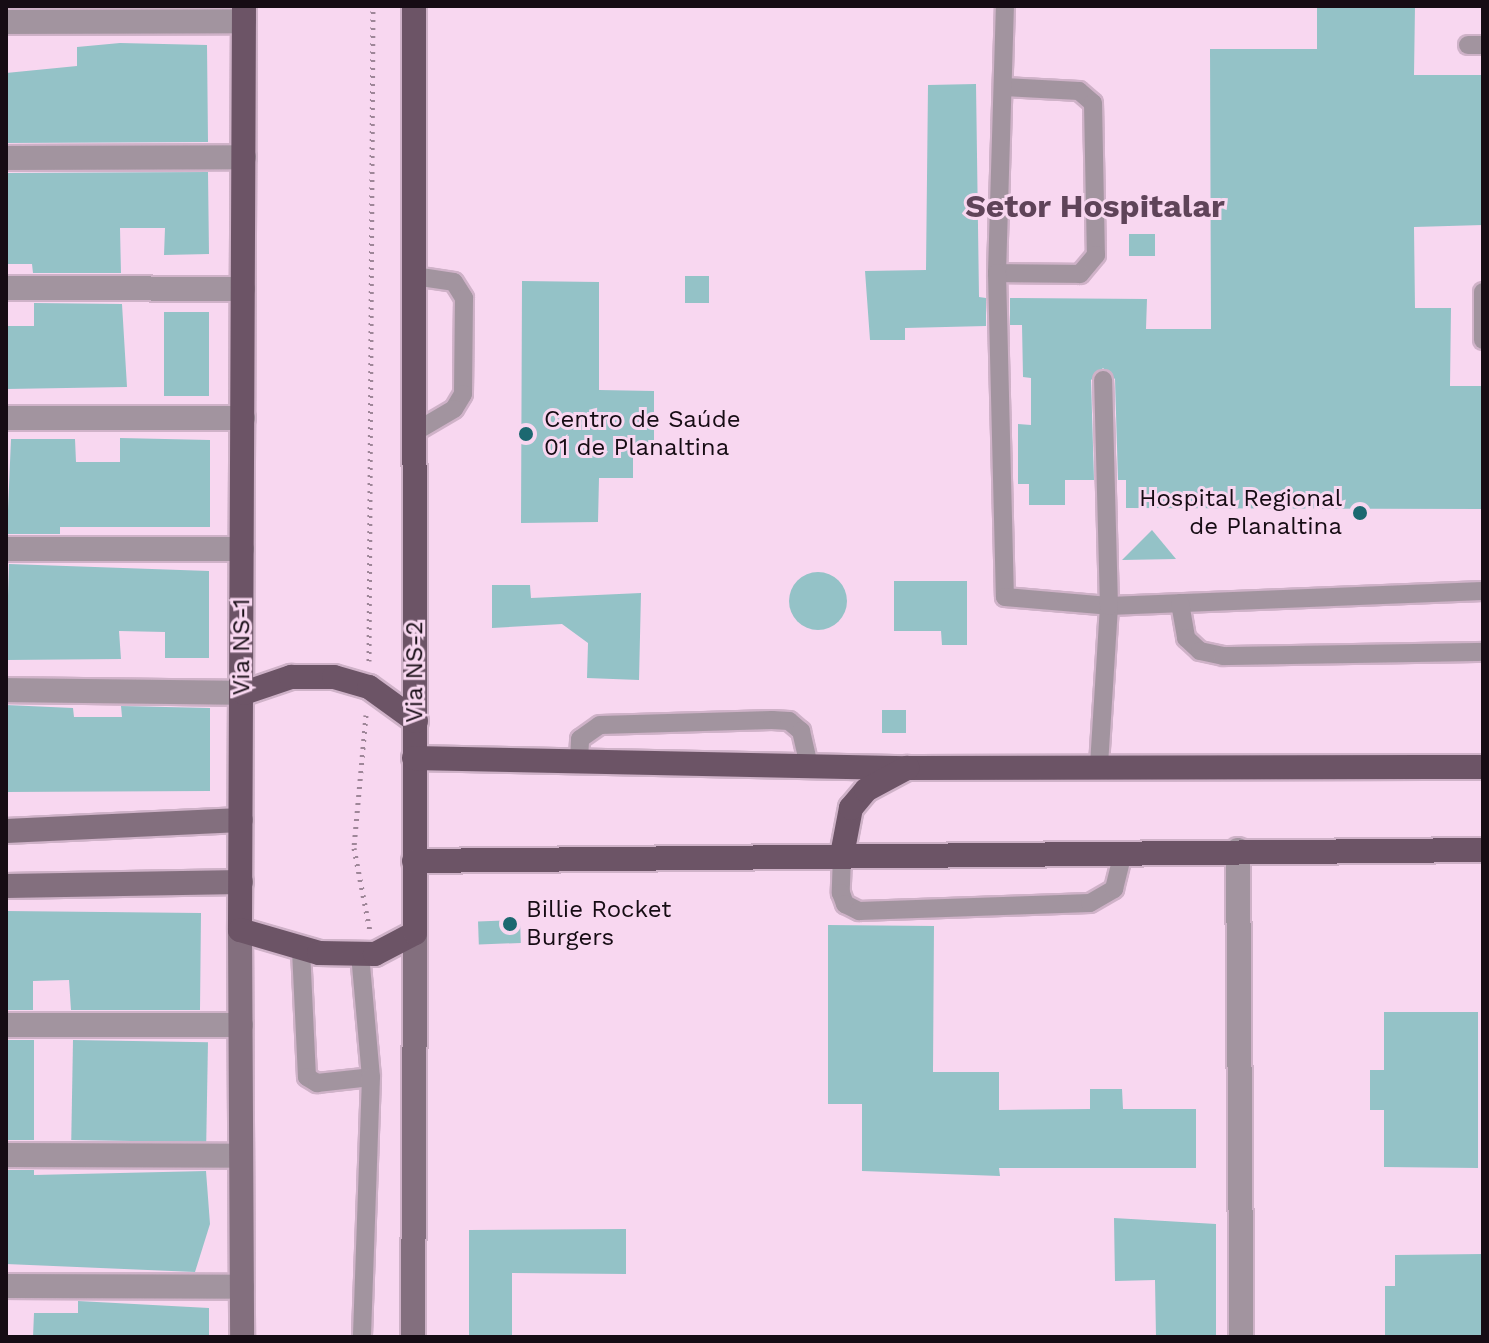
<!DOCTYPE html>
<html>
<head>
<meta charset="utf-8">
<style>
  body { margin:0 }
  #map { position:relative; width:1489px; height:1343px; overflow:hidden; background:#f8d7f0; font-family:"Work Sans",sans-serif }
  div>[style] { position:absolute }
  .building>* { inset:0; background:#94c2c7; transform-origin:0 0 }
  .round { border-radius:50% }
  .path>* { height:5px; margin-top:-2.5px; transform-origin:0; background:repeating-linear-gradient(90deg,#9e8698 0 2px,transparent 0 8px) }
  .roads { filter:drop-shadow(2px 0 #cfb2c8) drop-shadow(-2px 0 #cfb2c8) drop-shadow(0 2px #cfb2c8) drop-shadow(0 -2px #cfb2c8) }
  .lane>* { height:18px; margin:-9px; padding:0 9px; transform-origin:9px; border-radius:9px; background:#a2949f }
  .street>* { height:24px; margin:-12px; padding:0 12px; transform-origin:12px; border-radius:12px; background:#a2949f }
  .secondary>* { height:24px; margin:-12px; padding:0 12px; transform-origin:12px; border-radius:12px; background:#836f7e }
  .primary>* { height:24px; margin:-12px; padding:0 12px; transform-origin:12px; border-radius:12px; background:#6c5466 }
  .dots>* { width:22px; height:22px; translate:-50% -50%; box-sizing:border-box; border:4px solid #f8d7f0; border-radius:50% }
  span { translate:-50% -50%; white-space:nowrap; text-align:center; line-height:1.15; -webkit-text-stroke:6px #f8d7f0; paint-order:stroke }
  .poi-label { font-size:24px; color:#160c14 }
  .left { translate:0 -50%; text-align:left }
  .right { translate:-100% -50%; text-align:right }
  .street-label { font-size:24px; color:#160c14 }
  .district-label { font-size:32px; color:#5f4459; font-weight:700 }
  .frame { position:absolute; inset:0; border:8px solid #160c14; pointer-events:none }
</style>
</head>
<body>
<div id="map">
  <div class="building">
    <div style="clip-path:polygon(1317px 6px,1415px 6px,1414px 75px,1483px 75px,1483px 225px,1414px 227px,1415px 308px,1451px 308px,1450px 386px,1483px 386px,1483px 509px,1126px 508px,1126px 480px,1118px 480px,1115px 379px,1103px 368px,1091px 380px,1094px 480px,1065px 480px,1065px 505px,1029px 505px,1029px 484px,1018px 484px,1018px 424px,1031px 425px,1031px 378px,1023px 377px,1022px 325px,1010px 325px,1010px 298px,1147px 299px,1146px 329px,1211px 329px,1210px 49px,1317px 49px)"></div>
    <div style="clip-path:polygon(120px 43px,207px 45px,208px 142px,6px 143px,6px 73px,77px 66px,77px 47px)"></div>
    <div style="clip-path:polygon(976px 84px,979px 297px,986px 298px,986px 326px,905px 328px,905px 340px,870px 340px,865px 271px,926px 270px,928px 85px)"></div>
    <div style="clip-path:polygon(208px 172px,209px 254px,164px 255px,165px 228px,120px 228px,121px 273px,33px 273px,32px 264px,6px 264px,6px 173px)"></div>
    <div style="left:1155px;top:234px;width:22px;height:26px;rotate:90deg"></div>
    <div style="left:685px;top:276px;width:24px;height:27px"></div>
    <div style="clip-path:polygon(522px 281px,599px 282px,599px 390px,654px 391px,654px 446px,633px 446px,633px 478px,599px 478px,598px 522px,521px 523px)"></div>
    <div style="clip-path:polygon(34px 303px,122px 304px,127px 387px,6px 389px,6px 326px,34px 326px)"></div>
    <div style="left:164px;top:312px;width:45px;height:84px"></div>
    <div style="clip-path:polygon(120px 438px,210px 440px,210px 527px,60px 527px,60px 534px,7px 534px,11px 439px,75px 439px,76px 462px,120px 462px)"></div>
    <div style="clip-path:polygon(1152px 530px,1176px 559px,1122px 560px)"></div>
    <div style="clip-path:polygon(9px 564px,209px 571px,209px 658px,165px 658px,165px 632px,119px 631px,121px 659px,6px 660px)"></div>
    <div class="round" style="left:789px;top:572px;width:58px;height:58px"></div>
    <div style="clip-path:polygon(894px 581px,967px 581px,967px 645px,942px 645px,941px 631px,894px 631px)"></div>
    <div style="clip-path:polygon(492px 585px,530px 585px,531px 598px,641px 593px,639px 680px,587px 678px,588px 643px,562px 624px,492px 628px)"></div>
    <div style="clip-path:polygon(6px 705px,73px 708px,74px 717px,122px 717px,121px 706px,210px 708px,210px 791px,6px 792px)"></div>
    <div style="left:882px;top:710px;width:24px;height:23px"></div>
    <div style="clip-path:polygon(6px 911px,201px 913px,200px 1010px,71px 1010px,69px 980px,33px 981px,33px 1010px,6px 1010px)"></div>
    <div style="left:520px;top:920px;width:23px;height:42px;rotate:88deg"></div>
    <div style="clip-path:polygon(828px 925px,934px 926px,933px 1072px,999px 1072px,999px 1110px,1090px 1109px,1090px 1089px,1122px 1089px,1123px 1109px,1196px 1109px,1196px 1168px,999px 1168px,1000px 1176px,862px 1171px,862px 1104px,828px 1104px)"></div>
    <div style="clip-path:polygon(1384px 1012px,1478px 1012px,1478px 1168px,1384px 1167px,1384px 1110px,1370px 1110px,1370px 1070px,1384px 1070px)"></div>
    <div style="left:6px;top:1040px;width:28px;height:100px"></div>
    <div style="left:73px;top:1040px;width:135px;height:100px;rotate:1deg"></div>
    <div style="clip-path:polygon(6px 1170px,34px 1170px,34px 1175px,206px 1171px,210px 1224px,195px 1272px,6px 1264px)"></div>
    <div style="clip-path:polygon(1114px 1218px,1216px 1224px,1216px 1337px,1156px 1337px,1155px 1280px,1115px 1281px)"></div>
    <div style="clip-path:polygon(626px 1229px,626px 1274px,512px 1273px,512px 1337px,469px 1337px,469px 1230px)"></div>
    <div style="clip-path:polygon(1483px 1254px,1483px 1337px,1385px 1337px,1385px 1286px,1395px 1286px,1395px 1255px)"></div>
    <div style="clip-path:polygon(78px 1301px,209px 1308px,209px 1337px,33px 1337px,34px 1313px,78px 1313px)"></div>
  </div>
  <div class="path">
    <div style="left:369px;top:661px;width:655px;rotate:-89.65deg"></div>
    <div style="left:366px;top:715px;width:134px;rotate:95.2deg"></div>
    <div style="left:354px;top:848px;width:85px;rotate:79.1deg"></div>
  </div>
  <div class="roads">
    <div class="lane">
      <div style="left:1468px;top:45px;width:15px"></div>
      <div style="left:1004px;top:87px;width:75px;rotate:3.1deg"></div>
      <div style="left:1079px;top:91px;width:18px;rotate:41deg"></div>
      <div style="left:1093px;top:103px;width:152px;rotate:88.9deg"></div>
      <div style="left:1096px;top:255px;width:25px;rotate:130deg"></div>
      <div style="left:1080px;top:274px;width:83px;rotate:-179.3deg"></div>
      <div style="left:997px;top:273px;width:267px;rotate:-88.3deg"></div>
      <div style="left:997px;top:273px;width:324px;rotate:88.6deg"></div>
      <div style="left:1005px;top:597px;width:104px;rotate:4.9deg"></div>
      <div style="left:1109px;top:606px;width:374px;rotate:-2.3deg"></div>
      <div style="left:414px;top:276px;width:40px;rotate:8.5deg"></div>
      <div style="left:454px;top:282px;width:19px;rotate:58deg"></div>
      <div style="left:464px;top:298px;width:96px;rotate:90.6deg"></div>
      <div style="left:463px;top:394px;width:17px;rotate:121deg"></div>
      <div style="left:454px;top:409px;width:45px;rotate:149.5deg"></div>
      <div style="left:1483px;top:292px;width:48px;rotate:90deg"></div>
      <div style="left:1180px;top:603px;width:36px;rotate:80deg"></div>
      <div style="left:1186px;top:638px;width:19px;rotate:43deg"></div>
      <div style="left:1200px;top:651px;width:24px;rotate:12deg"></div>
      <div style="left:1223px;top:656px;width:260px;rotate:-0.9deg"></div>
      <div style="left:579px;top:760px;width:21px;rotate:-87deg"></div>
      <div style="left:580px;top:739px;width:24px;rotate:-35deg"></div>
      <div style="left:600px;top:725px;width:172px;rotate:-1.7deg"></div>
      <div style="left:772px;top:720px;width:17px;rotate:3deg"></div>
      <div style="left:789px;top:721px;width:16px;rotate:40deg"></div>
      <div style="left:801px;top:731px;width:32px;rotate:77deg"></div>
      <div style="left:1099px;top:765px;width:159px;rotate:-86.4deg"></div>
      <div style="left:1109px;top:606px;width:226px;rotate:-91.5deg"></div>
      <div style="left:842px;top:855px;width:38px;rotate:92deg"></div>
      <div style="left:841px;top:893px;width:12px;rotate:70deg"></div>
      <div style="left:845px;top:904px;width:16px;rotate:27deg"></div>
      <div style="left:859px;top:911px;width:231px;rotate:-2deg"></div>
      <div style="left:1090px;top:903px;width:28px;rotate:-30deg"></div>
      <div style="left:1114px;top:889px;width:38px;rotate:-76deg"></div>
      <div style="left:301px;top:950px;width:127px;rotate:87.3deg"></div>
      <div style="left:307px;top:1077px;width:12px;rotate:31deg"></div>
      <div style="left:317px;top:1083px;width:54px;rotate:-6.3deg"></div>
      <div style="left:360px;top:954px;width:123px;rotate:84.9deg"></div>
      <div style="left:371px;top:1077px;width:260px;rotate:92deg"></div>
    </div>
    <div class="street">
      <div style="left:6px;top:22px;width:238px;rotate:-0.2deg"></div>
      <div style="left:6px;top:158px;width:238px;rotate:-0.2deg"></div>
      <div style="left:6px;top:288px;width:237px;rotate:0.2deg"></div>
      <div style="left:6px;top:418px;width:237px"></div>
      <div style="left:6px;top:549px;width:236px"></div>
      <div style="left:6px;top:690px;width:238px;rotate:0.7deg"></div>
      <div style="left:1238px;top:850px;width:487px;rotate:89.6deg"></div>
      <div style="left:6px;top:1025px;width:235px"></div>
      <div style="left:6px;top:1155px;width:235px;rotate:0.2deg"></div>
      <div style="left:6px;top:1286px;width:236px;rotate:0.2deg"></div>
    </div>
    <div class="secondary">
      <div style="left:6px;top:831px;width:235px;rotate:-2.7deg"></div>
      <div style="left:6px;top:886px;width:235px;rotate:-1deg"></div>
      <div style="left:240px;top:930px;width:407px;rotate:89.7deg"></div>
      <div style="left:413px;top:1337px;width:404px;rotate:-89.7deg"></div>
    </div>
    <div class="primary">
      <div style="left:244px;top:6px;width:924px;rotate:90.25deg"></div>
      <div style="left:240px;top:930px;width:82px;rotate:16.2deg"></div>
      <div style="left:319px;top:953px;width:56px;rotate:1deg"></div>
      <div style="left:375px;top:954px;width:45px;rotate:-27.7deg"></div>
      <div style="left:415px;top:933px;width:927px;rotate:-90.06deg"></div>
      <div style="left:244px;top:693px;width:50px;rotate:-18.8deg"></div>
      <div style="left:291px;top:677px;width:43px"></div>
      <div style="left:334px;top:677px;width:36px;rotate:16deg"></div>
      <div style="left:369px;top:687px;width:58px;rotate:35.9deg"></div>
      <div style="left:414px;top:758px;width:493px;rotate:1.2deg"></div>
      <div style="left:907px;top:768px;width:576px;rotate:-0.1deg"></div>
      <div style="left:842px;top:855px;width:48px;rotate:-79.2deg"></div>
      <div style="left:851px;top:808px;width:23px;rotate:-50deg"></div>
      <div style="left:866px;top:790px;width:47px;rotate:-28.2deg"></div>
      <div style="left:414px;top:861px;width:1069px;rotate:-0.59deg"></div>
    </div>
  </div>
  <div class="dots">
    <div style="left:526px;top:434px;background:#1c6870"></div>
    <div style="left:1360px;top:513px;background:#1c6870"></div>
    <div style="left:510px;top:924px;background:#1c6870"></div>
  </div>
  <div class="poi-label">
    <span class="left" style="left:544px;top:434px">Centro de Saúde<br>01 de Planaltina</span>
    <span class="right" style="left:1342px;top:513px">Hospital Regional<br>de Planaltina</span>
    <span class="left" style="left:526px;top:924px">Billie Rocket<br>Burgers</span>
  </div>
  <div class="street-label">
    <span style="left:242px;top:647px;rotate:-90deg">Via NS-1</span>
    <span style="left:415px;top:672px;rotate:-90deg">Via NS-2</span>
  </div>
  <div class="district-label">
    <span style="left:1095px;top:206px">Setor Hospitalar</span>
  </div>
  <div class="frame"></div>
</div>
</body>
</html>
